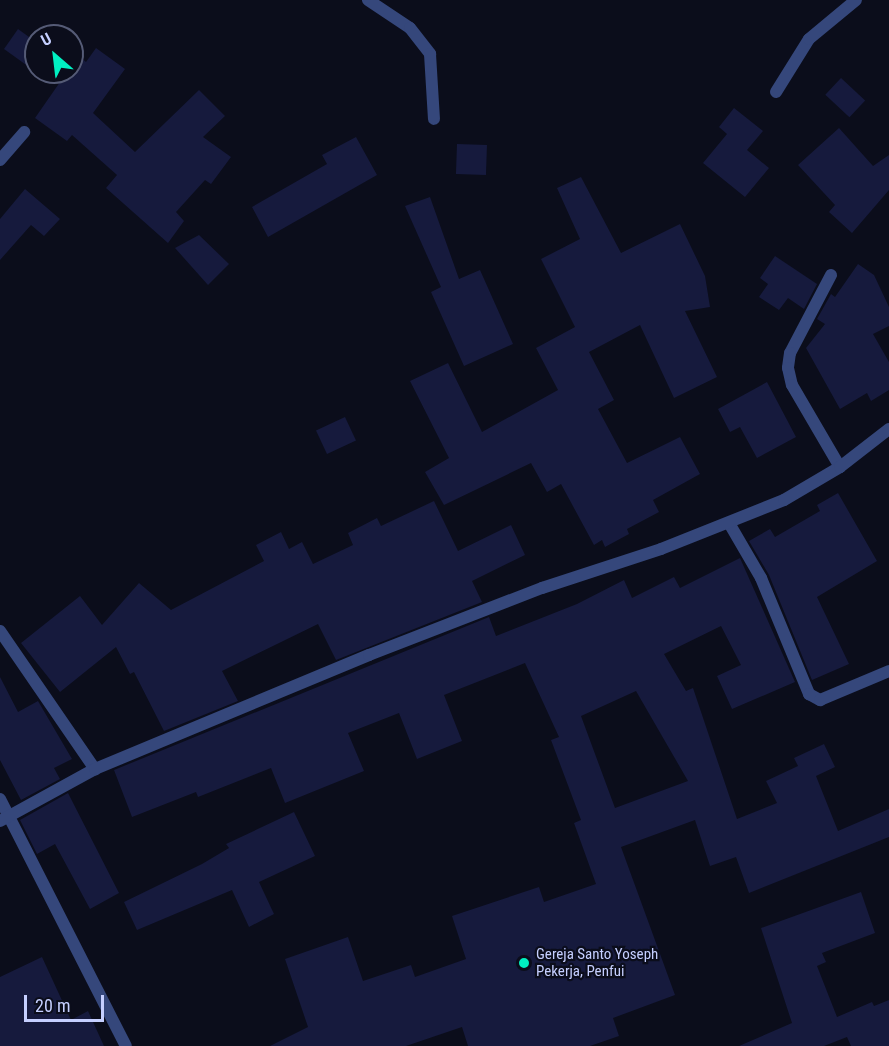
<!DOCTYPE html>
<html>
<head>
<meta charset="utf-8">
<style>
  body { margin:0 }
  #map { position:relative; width:889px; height:1046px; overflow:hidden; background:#0b0d1b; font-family:"Roboto Condensed",sans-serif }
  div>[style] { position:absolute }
  .building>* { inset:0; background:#161a3d; transform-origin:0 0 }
  .minor>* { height:12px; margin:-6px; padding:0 6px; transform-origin:6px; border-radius:6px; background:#35477b }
  .dots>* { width:16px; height:16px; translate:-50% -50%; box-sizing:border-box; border:3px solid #0b0d1b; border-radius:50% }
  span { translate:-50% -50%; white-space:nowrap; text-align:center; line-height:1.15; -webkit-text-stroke:4.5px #0b0d1b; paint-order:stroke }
  .poi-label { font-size:15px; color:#c5cfff }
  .left { translate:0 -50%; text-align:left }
  .north { position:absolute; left:24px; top:24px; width:60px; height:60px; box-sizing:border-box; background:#0b0d1b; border:2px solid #555b76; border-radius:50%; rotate:332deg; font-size:16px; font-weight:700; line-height:24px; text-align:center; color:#c5cfff }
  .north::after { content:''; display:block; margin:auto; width:21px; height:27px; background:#00f0c2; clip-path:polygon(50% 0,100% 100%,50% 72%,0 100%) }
  .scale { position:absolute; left:24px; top:995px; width:80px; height:27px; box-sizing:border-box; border:3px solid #c5cfff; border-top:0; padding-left:8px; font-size:18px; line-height:21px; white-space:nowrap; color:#c5cfff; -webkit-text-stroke:4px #0b0d1b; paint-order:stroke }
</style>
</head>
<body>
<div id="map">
  <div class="building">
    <div style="clip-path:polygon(18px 29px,36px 42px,36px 72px,4px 49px)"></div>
    <div style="clip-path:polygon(96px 48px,125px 69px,93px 113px,135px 152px,199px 90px,225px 116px,203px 137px,231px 157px,211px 184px,205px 180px,176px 212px,184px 221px,168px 243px,106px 188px,117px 175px,72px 135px,67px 141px,35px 118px,67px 72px,72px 72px,79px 56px,86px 62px)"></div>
    <div style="left:841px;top:78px;width:33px;height:23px;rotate:43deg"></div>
    <div style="clip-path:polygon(734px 108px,763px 131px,747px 150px,769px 168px,745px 197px,703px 163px,727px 134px,719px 127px)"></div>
    <div style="clip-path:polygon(839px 128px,873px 166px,889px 155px,889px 190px,852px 233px,829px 212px,835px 205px,798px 165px)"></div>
    <div style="clip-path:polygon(356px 137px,377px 175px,268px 237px,252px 207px,327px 164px,322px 155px)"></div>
    <div style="left:457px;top:144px;width:30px;height:30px;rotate:2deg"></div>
    <div style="clip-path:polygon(581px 177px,621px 253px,680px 224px,705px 276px,710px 307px,685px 311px,717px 377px,674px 398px,640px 325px,589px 352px,614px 400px,598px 409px,627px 463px,680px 437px,700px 474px,653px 500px,659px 512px,627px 529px,629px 534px,605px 547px,602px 540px,594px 545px,561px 484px,547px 492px,531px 463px,444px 505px,425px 472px,449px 458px,410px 381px,448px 363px,482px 432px,558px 390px,536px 348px,575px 327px,541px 259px,580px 239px,557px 188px)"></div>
    <div style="clip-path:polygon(25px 189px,60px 219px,44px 236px,31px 225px,0 260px,0 219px)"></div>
    <div style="clip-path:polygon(430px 197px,459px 279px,480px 270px,513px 344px,464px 366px,431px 292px,441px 287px,405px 206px)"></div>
    <div style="clip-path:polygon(199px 235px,229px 264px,208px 285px,175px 248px)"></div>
    <div style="clip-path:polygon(775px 256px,817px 284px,804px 309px,788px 298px,779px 310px,759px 297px,768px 284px,760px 278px)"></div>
    <div style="clip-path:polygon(858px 264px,874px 275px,889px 307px,889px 326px,873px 334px,889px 362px,889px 390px,871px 401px,867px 393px,840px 409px,806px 348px,825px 324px,817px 319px,831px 294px,835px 297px)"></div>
    <div style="clip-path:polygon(767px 382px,796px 437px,757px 458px,740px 427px,730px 432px,718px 409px)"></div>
    <div style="left:345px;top:417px;width:26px;height:32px;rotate:65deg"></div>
    <div style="clip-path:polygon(838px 493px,877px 561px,817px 597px,849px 664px,812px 680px,769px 575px,749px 541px,770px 529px,775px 537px,820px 511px,817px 505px)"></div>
    <div style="clip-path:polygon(434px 501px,458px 551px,511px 525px,525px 555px,472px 581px,482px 602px,336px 660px,318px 624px,222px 671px,238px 701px,164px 731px,134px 672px,130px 674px,116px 647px,60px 692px,21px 643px,80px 596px,102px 625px,139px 583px,171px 610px,264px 561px,256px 545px,281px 532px,289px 549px,302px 542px,313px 564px,353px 545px,348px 533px,377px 518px,381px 526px)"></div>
    <div style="clip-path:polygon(evenodd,740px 558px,795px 682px,732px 709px,717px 676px,741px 665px,721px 626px,664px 654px,686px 691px,693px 688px,737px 819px,777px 803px,766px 781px,798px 766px,794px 758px,824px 744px,835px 767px,816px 776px,838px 831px,889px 809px,889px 837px,749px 893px,736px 857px,710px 866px,695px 820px,621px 847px,675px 995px,613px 1018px,619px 1036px,590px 1046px,468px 1046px,462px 1027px,406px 1046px,270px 1046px,308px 1027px,285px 959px,348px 937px,363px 981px,411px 965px,415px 977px,466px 959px,452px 916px,539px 887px,544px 902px,596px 884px,574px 823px,581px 820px,551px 740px,559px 737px,525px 663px,444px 695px,462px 741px,417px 759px,399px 713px,348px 733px,364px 771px,285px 803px,271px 768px,198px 797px,196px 792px,132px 817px,114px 770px,489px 617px,496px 636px,577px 604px,624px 580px,632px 598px,674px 577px,680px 588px,740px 558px,636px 691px,688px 781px,615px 808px,581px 716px,636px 691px)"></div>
    <div style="clip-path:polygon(0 677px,18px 712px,38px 701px,72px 759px,54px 768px,60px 779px,21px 800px,0 760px)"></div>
    <div style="clip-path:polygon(68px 793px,119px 893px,90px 909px,55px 844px,37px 854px,20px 820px)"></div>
    <div style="clip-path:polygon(294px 812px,315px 856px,259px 882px,274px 914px,249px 927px,232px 890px,137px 930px,124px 902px,202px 864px,229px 848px,226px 844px)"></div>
    <div style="clip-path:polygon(861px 892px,875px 933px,822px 953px,826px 962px,817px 966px,837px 1017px,872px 1002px,874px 1006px,889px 1000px,889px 1046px,851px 1046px,847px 1037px,824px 1046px,739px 1046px,792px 1023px,761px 928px)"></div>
    <div style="clip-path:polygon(42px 957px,71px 1020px,88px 1011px,104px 1046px,0 1046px,0 977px)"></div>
  </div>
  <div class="minor">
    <div style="left:368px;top:0;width:50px;rotate:33.7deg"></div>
    <div style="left:410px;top:28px;width:33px;rotate:52deg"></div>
    <div style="left:430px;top:54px;width:65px;rotate:86.5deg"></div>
    <div style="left:776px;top:92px;width:62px;rotate:-58.1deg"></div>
    <div style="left:809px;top:39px;width:61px;rotate:-39.7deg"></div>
    <div style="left:0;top:160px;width:37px;rotate:-49deg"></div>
    <div style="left:831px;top:275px;width:88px;rotate:117.7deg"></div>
    <div style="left:790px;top:353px;width:15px;rotate:98deg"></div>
    <div style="left:788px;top:368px;width:17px;rotate:77deg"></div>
    <div style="left:792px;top:385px;width:95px;rotate:59.7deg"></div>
    <div style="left:729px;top:523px;width:64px;rotate:59.8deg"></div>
    <div style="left:761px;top:578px;width:126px;rotate:67.5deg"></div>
    <div style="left:809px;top:694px;width:13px;rotate:29deg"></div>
    <div style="left:820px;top:700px;width:75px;rotate:-22.8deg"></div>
    <div style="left:0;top:631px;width:168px;rotate:55.5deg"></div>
    <div style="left:0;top:799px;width:277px;rotate:63deg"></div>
    <div style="left:0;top:821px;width:108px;rotate:-28.7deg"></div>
    <div style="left:95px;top:769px;width:297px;rotate:-22.6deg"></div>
    <div style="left:369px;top:655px;width:186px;rotate:-21.2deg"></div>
    <div style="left:542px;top:588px;width:125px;rotate:-18.1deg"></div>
    <div style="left:661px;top:549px;width:132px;rotate:-21.7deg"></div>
    <div style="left:784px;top:500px;width:65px;rotate:-30.5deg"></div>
    <div style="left:840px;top:467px;width:62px;rotate:-37.8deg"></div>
  </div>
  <div class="dots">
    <div style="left:524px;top:963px;background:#00f0c2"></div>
  </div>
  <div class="poi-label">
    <span class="left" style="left:536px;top:963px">Gereja Santo Yoseph<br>Pekerja, Penfui</span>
  </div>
  <div class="north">U</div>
  <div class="scale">20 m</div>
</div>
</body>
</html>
